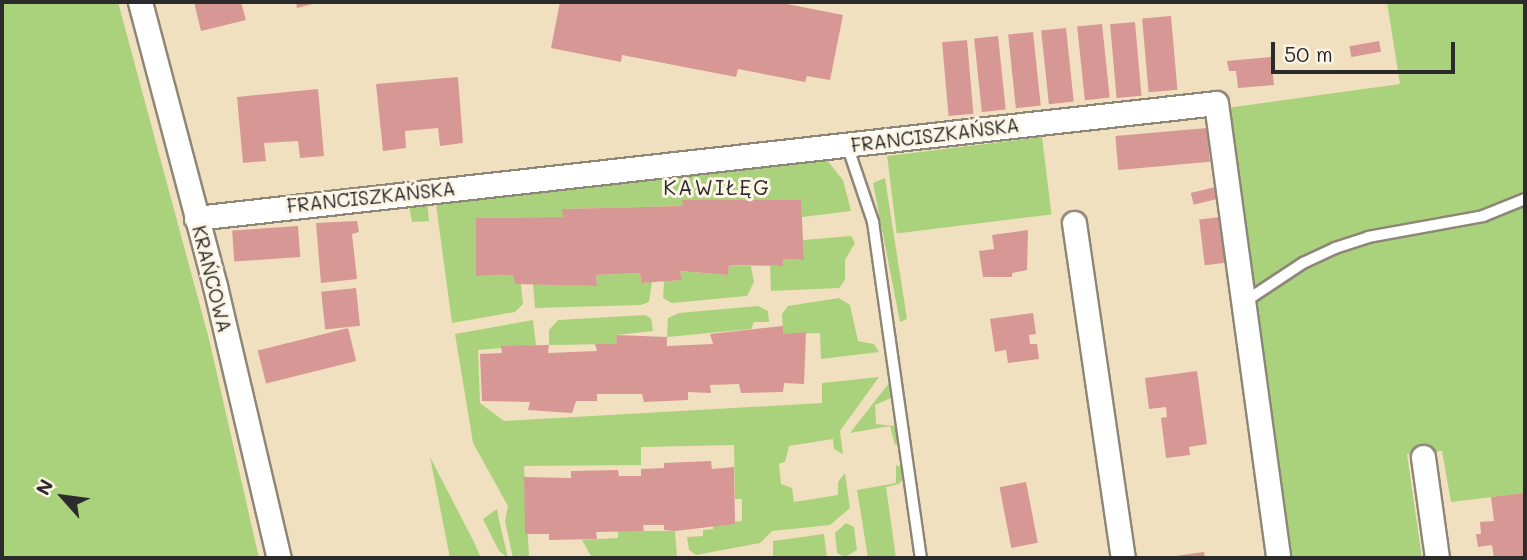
<!DOCTYPE html>
<html>
<head>
<meta charset="utf-8">
<style>
  body { margin:0 }
  #map { position:relative; width:1527px; height:560px; overflow:hidden; background:#f1e0c0; font-family:Mali,sans-serif }
  div>[style] { position:absolute }
  .green>* { inset:0; background:#aad27c; transform-origin:0 0 }
  .building>* { inset:0; background:#d79794; transform-origin:0 0 }
  .roads { filter:drop-shadow(2px 0 #8e8676) drop-shadow(-2px 0 #8e8676) drop-shadow(0 2px #8e8676) drop-shadow(0 -2px #8e8676) }
  .service>* { height:10px; margin:-5px; padding:0 5px; transform-origin:5px; border-radius:5px; background:#fff }
  .minor>* { height:23px; margin:-11.5px; padding:0 11.5px; transform-origin:11.5px; border-radius:11.5px; background:#fff }
  span { translate:-50% -50%; white-space:nowrap; text-align:center; line-height:1.15; -webkit-text-stroke:6px #fcf5e5; paint-order:stroke }
  .street-label { font-size:19px; color:#2b2b2b }
  .neighbourhood-label { font-size:21px; color:#2b2b2b; letter-spacing:2px }
  .frame { position:absolute; inset:0; border:4px solid #2b2b2b; pointer-events:none }
  .north { position:absolute; left:28px; top:462px; width:70px; height:70px; -webkit-text-stroke:5px #fcf5e5; paint-order:stroke; rotate:298deg; font-size:19px; font-weight:700; line-height:28px; text-align:center; color:#2b2b2b }
  .north::after { content:''; display:block; margin:auto; width:24px; height:32px; background:#2b2b2b; clip-path:polygon(50% 0,100% 100%,50% 72%,0 100%) }
  .scale { position:absolute; left:1271px; top:42px; width:184px; height:32px; box-sizing:border-box; border:4px solid #2b2b2b; border-top:0; padding-left:9px; font-size:21px; line-height:24px; white-space:nowrap; color:#2b2b2b; -webkit-text-stroke:5px #fcf5e5; paint-order:stroke }
</style>
</head>
<body>
<div id="map">
  <div class="green">
    <div style="clip-path:polygon(2px 2px,118px 2px,209px 339px,259px 558px,2px 558px)"></div>
    <div style="clip-path:polygon(1387px 2px,1525px 2px,1525px 493px,1451px 502px,1442px 451px,1407px 454px,1422px 558px,1288px 558px,1227px 108px,1400px 84px)"></div>
    <div style="left:1042px;top:137px;width:78px;height:156px;rotate:83deg"></div>
    <div style="clip-path:polygon(822px 154px,843px 180px,851px 211px,802px 217px,800px 200px,683px 200px,683px 206px,563px 209px,563px 217px,476px 218px,476px 276px,513px 275px,515px 283px,521px 284px,523px 304px,515px 312px,452px 323px,435px 197px)"></div>
    <div style="clip-path:polygon(885px 178px,907px 319px,900px 322px,873px 183px)"></div>
    <div style="clip-path:polygon(427px 198px,429px 221px,412px 222px,408px 200px)"></div>
    <div style="clip-path:polygon(851px 236px,855px 243px,845px 260px,845px 280px,839px 288px,771px 291px,770px 266px,783px 266px,783px 259px,804px 260px,803px 240px)"></div>
    <div style="clip-path:polygon(729px 265px,751px 266px,754px 282px,747px 296px,672px 303px,663px 298px,664px 281px,682px 280px,680px 271px,728px 275px)"></div>
    <div style="clip-path:polygon(640px 273px,641px 283px,652px 282px,649px 302px,641px 305px,535px 308px,533px 284px,597px 286px,596px 275px)"></div>
    <div style="clip-path:polygon(839px 298px,850px 305px,858px 341px,874px 344px,879px 352px,821px 359px,820px 333px,783px 334px,782px 314px,788px 306px)"></div>
    <div style="clip-path:polygon(758px 306px,768px 311px,769px 322px,754px 322px,751px 329px,667px 337px,668px 318px,679px 313px)"></div>
    <div style="clip-path:polygon(645px 315px,651px 318px,653px 331px,616px 335px,617px 344px,549px 345px,549px 330px,558px 320px)"></div>
    <div style="clip-path:polygon(533px 320px,536px 345px,478px 350px,480px 403px,504px 421px,822px 403px,822px 383px,879px 377px,840px 431px,843px 454px,834px 449px,833px 439px,789px 446px,785px 462px,779px 464px,781px 484px,792px 488px,794px 502px,838px 495px,838px 482px,845px 473px,850px 508px,830px 525px,772px 531px,760px 543px,696px 555px,689px 550px,687px 537px,703px 536px,703px 530px,713px 529px,713px 524px,742px 521px,742px 499px,735px 499px,734px 445px,641px 447px,641px 465px,524px 466px,529px 556px,513px 558px,505px 521px,508px 506px,473px 443px,455px 334px)"></div>
    <div style="clip-path:polygon(889px 383px,893px 397px,875px 405px,876px 424px,896px 426px,899px 443px,895px 445px,890px 426px,850px 433px)"></div>
    <div style="clip-path:polygon(430px 457px,474px 542px,481px 558px,450px 558px)"></div>
    <div style="clip-path:polygon(896px 465px,903px 468px,904px 477px,899px 484px,886px 487px,896px 558px,868px 558px,857px 490px,896px 483px)"></div>
    <div style="clip-path:polygon(497px 509px,499px 520px,508px 558px,499px 551px,483px 519px)"></div>
    <div style="clip-path:polygon(846px 523px,854px 527px,857px 550px,845px 557px,837px 553px,835px 533px)"></div>
    <div style="clip-path:polygon(618px 531px,675px 531px,677px 557px,592px 558px,582px 540px,618px 538px)"></div>
    <div style="clip-path:polygon(824px 534px,827px 558px,773px 558px,773px 541px)"></div>
  </div>
  <div class="building">
    <div style="clip-path:polygon(194px 2px,241px 2px,246px 20px,201px 31px)"></div>
    <div style="clip-path:polygon(296px 2px,316px 2px,316px 3px,297px 8px)"></div>
    <div style="clip-path:polygon(560px 2px,777px 2px,843px 15px,830px 80px,807px 76px,805px 82px,738px 69px,736px 77px,622px 55px,621px 62px,551px 48px)"></div>
    <div style="left:1171px;top:16px;width:74px;height:29px;rotate:85deg"></div>
    <div style="left:1135px;top:22px;width:74px;height:25px;rotate:85deg"></div>
    <div style="left:1102px;top:24px;width:74px;height:25px;rotate:84deg"></div>
    <div style="left:1066px;top:28px;width:74px;height:25px;rotate:84deg"></div>
    <div style="left:1033px;top:32px;width:74px;height:25px;rotate:84deg"></div>
    <div style="left:998px;top:36px;width:74px;height:24px;rotate:84deg"></div>
    <div style="left:967px;top:40px;width:74px;height:25px;rotate:85deg"></div>
    <div style="left:1379px;top:41px;width:11px;height:30px;rotate:80deg"></div>
    <div style="clip-path:polygon(1271px 57px,1274px 85px,1238px 88px,1236px 71px,1229px 71px,1227px 61px)"></div>
    <div style="clip-path:polygon(458px 77px,463px 143px,440px 146px,438px 128px,405px 131px,406px 148px,383px 151px,376px 84px)"></div>
    <div style="clip-path:polygon(318px 89px,324px 156px,300px 158px,298px 141px,264px 143px,266px 161px,243px 163px,237px 97px)"></div>
    <div style="left:1207px;top:128px;width:34px;height:92px;rotate:85deg"></div>
    <div style="left:1215px;top:187px;width:12px;height:25px;rotate:76deg"></div>
    <div style="clip-path:polygon(682px 200px,801px 200px,804px 260px,783px 259px,783px 266px,729px 265px,728px 275px,680px 271px,682px 280px,641px 283px,640px 273px,596px 275px,597px 286px,515px 284px,513px 275px,476px 276px,476px 218px,563px 217px,562px 209px,683px 206px)"></div>
    <div style="left:1220px;top:217px;width:46px;height:21px;rotate:83deg"></div>
    <div style="clip-path:polygon(357px 221px,359px 232px,352px 234px,357px 279px,321px 283px,316px 223px)"></div>
    <div style="left:298px;top:226px;width:31px;height:66px;rotate:86deg"></div>
    <div style="clip-path:polygon(1028px 230px,1027px 270px,1012px 273px,1012px 277px,983px 277px,979px 251px,994px 249px,992px 235px)"></div>
    <div style="left:356px;top:288px;width:38px;height:35px;rotate:84deg"></div>
    <div style="clip-path:polygon(1033px 313px,1036px 334px,1029px 335px,1030px 344px,1037px 344px,1039px 359px,1008px 363px,1006px 350px,995px 352px,990px 319px)"></div>
    <div style="clip-path:polygon(783px 326px,783px 334px,806px 332px,804px 384px,784px 383px,783px 392px,741px 393px,739px 384px,710px 385px,711px 393px,688px 392px,688px 400px,644px 402px,642px 394px,597px 394px,597px 401px,576px 401px,572px 413px,528px 410px,530px 402px,482px 401px,480px 354px,502px 353px,501px 346px,549px 345px,548px 353px,597px 351px,595px 344px,617px 344px,616px 335px,667px 337px,667px 346px,713px 344px,710px 334px)"></div>
    <div style="left:348px;top:328px;width:34px;height:93px;rotate:76deg"></div>
    <div style="clip-path:polygon(1197px 371px,1207px 444px,1189px 447px,1190px 455px,1166px 458px,1161px 418px,1167px 417px,1166px 407px,1149px 409px,1145px 378px)"></div>
    <div style="clip-path:polygon(711px 461px,712px 469px,734px 467px,735px 524px,675px 531px,664px 530px,664px 525px,643px 525px,644px 531px,596px 532px,597px 539px,549px 540px,549px 534px,525px 534px,524px 477px,571px 478px,571px 471px,618px 470px,619px 476px,641px 476px,641px 469px,664px 468px,664px 463px)"></div>
    <div style="left:1026px;top:482px;width:62px;height:27px;rotate:79deg"></div>
    <div style="clip-path:polygon(1525px 493px,1525px 558px,1494px 558px,1492px 545px,1478px 547px,1476px 534px,1481px 534px,1480px 522px,1494px 521px,1491px 497px)"></div>
    <div style="clip-path:polygon(1204px 552px,1205px 558px,1169px 558px,1168px 557px)"></div>
  </div>
  <div class="roads">
    <div class="service">
      <div style="left:847px;top:145px;width:81px;rotate:71.3deg"></div>
      <div style="left:873px;top:222px;width:339px;rotate:81.9deg"></div>
      <div style="left:1244px;top:302px;width:71px;rotate:-33.5deg"></div>
      <div style="left:1303px;top:263px;width:35px;rotate:-25deg"></div>
      <div style="left:1335px;top:248px;width:35px;rotate:-18deg"></div>
      <div style="left:1368px;top:237px;width:117px;rotate:-10.3deg"></div>
      <div style="left:1483px;top:216px;width:45px;rotate:-22deg"></div>
    </div>
    <div class="minor">
      <div style="left:140px;top:2px;width:294px;rotate:75.2deg"></div>
      <div style="left:215px;top:286px;width:279px;rotate:76.8deg"></div>
      <div style="left:196px;top:218px;width:1026px;rotate:-6.43deg"></div>
      <div style="left:1216px;top:103px;width:459px;rotate:82.2deg"></div>
      <div style="left:1074px;top:223px;width:339px;rotate:81.7deg"></div>
      <div style="left:1423px;top:457px;width:102px;rotate:82.1deg"></div>
    </div>
  </div>
  <div class="street-label">
    <span style="left:935px;top:135px;rotate:-7deg">FRANCISZKAŃSKA</span>
    <span style="left:371px;top:197px;rotate:-6deg">FRANCISZKAŃSKA</span>
    <span style="left:212px;top:279px;rotate:76deg">KRAŃCOWA</span>
  </div>
  <div class="neighbourhood-label">
    <span style="left:717px;top:187px">KAWIŁĘG</span>
  </div>
  <div class="frame"></div>
  <div class="north">N</div>
  <div class="scale">50 m</div>
</div>
</body>
</html>
